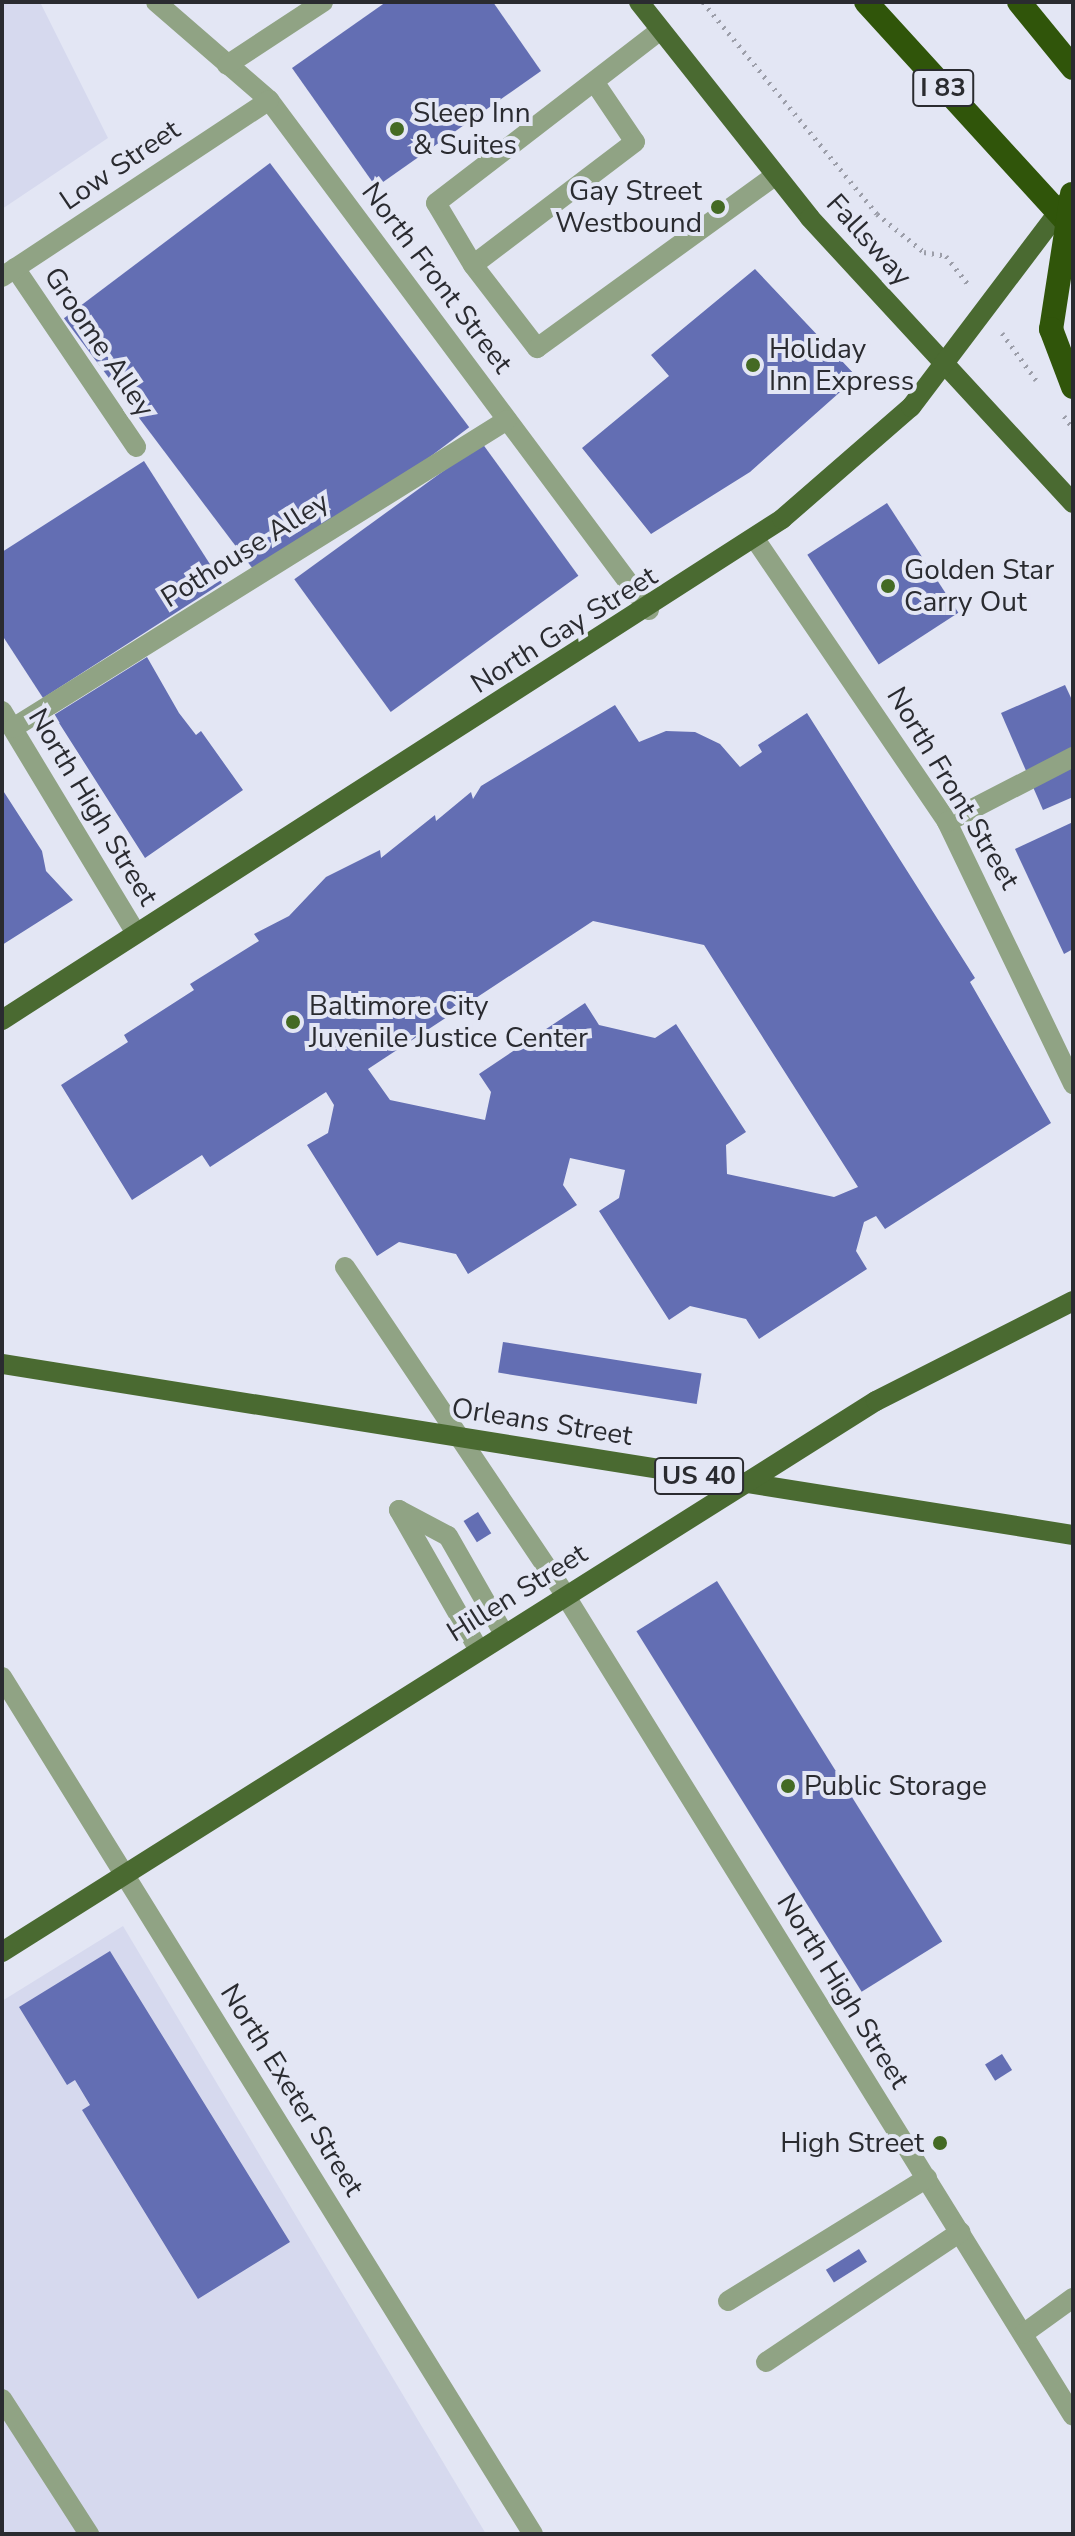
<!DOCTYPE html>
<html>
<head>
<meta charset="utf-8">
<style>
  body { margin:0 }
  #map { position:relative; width:1075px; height:2536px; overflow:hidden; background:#e3e6f4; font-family:"Nunito Sans",sans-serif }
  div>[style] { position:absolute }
  .built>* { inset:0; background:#d6d9ee }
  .building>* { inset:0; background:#636eb3; transform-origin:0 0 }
  .path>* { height:5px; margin-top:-2.5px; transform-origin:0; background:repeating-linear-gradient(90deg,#9c9ea9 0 2px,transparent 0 8px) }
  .minor>* { height:20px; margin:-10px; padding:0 10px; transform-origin:10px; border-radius:10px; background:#90a384 }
  .major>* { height:20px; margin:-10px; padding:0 10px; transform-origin:10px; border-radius:10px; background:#4a6a31 }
  .highway>* { height:24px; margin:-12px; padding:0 12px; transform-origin:12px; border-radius:12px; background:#30550a }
  .dots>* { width:22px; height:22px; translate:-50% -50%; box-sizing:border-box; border:4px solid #e3e6f4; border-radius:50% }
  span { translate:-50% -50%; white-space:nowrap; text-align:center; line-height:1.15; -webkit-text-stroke:8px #e3e6f4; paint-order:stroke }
  .shield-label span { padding:2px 6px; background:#e3e6f4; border:2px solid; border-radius:6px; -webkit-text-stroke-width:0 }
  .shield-label { font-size:26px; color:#2a2b30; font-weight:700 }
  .poi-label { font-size:28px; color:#2a2b30 }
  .left { translate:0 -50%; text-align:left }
  .right { translate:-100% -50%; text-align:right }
  .street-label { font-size:28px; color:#2a2b30 }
  .frame { position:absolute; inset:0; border:4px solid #2a2b30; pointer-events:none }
</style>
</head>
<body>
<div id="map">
  <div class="built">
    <div style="clip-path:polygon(2px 2px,40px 2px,108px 138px,2px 209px)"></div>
    <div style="clip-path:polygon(123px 1926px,486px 2534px,2px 2534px,2px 2001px)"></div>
  </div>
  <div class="building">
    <div style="clip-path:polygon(386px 2px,493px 2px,541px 71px,376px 187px,292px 68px)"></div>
    <div style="left:270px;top:163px;width:331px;height:258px;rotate:53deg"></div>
    <div style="clip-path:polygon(755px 269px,857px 377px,750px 472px,651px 534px,582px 448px,669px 376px,651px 355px)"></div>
    <div style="left:482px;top:443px;width:164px;height:232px;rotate:54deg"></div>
    <div style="clip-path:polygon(144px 461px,222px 583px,43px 698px,2px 635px,2px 552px)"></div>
    <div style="left:887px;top:503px;width:131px;height:95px;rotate:57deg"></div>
    <div style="clip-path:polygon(147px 657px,179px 713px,196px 735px,201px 731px,243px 790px,145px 858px,54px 715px)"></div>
    <div style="clip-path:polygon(1065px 685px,1073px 702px,1073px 797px,1043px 810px,1001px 713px)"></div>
    <div style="clip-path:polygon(evenodd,615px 705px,639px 742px,666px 731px,695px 732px,720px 744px,740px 767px,762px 752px,758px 745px,807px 713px,975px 978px,970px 982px,1051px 1123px,885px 1229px,876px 1216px,864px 1222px,856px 1251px,867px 1269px,759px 1339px,746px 1319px,690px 1306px,669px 1320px,599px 1211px,619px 1198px,625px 1170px,570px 1158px,563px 1185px,577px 1205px,468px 1274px,456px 1254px,399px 1242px,377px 1256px,307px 1145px,328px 1133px,334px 1105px,326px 1092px,210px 1167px,202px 1155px,132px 1200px,61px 1085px,128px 1042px,124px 1035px,194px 990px,190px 984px,259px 941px,254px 934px,289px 916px,326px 877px,380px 850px,381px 858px,435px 815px,436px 821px,471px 792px,473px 799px,481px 786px,615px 705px,593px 921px,704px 945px,858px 1187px,834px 1197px,727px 1174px,726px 1145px,746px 1132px,676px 1024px,655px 1038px,599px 1025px,585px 1003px,479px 1074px,491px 1092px,485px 1120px,390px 1100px,368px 1069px,593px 921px)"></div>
    <div style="clip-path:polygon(2px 789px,42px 851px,46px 871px,73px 900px,2px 945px)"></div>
    <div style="clip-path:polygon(1073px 822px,1073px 949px,1064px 954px,1015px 849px)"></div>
    <div style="left:503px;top:1342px;width:201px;height:31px;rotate:9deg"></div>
    <div style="left:478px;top:1512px;width:25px;height:17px;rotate:58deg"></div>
    <div style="left:717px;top:1581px;width:425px;height:95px;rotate:58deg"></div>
    <div style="clip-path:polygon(110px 1951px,290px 2242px,198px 2299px,82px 2110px,90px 2105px,75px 2080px,67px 2085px,19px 2007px)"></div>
    <div style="left:1002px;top:2054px;width:19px;height:20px;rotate:58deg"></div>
    <div style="left:859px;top:2249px;width:15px;height:39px;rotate:58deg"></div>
  </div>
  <div class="path">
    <div style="left:703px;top:2px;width:274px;rotate:50.6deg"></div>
    <div style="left:877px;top:214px;width:60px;rotate:39deg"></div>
    <div style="left:924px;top:252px;width:22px;rotate:10deg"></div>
    <div style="left:946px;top:256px;width:37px;rotate:52deg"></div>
    <div style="left:1002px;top:333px;width:58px;rotate:54.1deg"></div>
    <div style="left:1064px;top:416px;width:15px;rotate:53deg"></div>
  </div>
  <div class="minor">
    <div style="left:156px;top:2px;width:150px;rotate:40.9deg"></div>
    <div style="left:269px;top:100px;width:636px;rotate:53.31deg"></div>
    <div style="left:227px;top:65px;width:115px;rotate:-33.3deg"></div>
    <div style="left:595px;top:83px;width:71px;rotate:55.9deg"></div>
    <div style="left:635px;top:142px;width:203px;rotate:142.8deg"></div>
    <div style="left:473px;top:265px;width:105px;rotate:52.4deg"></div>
    <div style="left:537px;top:348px;width:294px;rotate:-35.9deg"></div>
    <div style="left:473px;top:265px;width:72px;rotate:-120.8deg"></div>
    <div style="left:436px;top:203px;width:282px;rotate:-37.6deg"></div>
    <div style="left:15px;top:268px;width:216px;rotate:55.9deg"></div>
    <div style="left:2px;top:277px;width:320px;rotate:-33.5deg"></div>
    <div style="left:755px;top:539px;width:342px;rotate:55.8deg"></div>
    <div style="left:947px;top:822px;width:291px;rotate:64.3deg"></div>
    <div style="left:2px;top:711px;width:259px;rotate:58.9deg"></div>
    <div style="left:13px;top:728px;width:582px;rotate:-31.94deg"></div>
    <div style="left:947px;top:822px;width:142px;rotate:-27.3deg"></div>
    <div style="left:345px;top:1267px;width:395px;rotate:56.1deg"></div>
    <div style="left:565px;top:1595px;width:965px;rotate:58.25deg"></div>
    <div style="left:399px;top:1510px;width:55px;rotate:28deg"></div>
    <div style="left:448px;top:1536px;width:113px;rotate:60.3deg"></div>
    <div style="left:399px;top:1510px;width:161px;rotate:60.3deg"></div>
    <div style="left:2px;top:1677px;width:1008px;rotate:58.22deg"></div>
    <div style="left:728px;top:2301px;width:234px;rotate:-31.7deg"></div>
    <div style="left:1023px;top:2334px;width:62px;rotate:-35.8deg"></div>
    <div style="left:766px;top:2362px;width:234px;rotate:-33.8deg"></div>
    <div style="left:2px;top:2399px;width:161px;rotate:57.2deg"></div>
  </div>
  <div class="major">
    <div style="left:639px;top:2px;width:275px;rotate:51.6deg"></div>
    <div style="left:810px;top:218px;width:388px;rotate:47.3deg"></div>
    <div style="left:2px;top:1020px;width:927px;rotate:-32.71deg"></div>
    <div style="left:782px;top:519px;width:171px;rotate:-41deg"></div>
    <div style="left:911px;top:407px;width:257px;rotate:-52.9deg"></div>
    <div style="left:2px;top:1364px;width:1085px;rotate:9.07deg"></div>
    <div style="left:2px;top:1952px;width:1033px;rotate:-32.23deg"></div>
    <div style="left:876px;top:1401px;width:221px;rotate:-26.9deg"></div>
  </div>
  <div class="highway">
    <div style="left:866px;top:2px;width:307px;rotate:47.6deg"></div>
    <div style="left:1019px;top:2px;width:85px;rotate:50.7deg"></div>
    <div style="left:1072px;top:194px;width:137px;rotate:98.8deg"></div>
    <div style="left:1051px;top:329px;width:62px;rotate:69.2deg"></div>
  </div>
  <div class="dots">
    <div style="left:397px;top:129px;background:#446a24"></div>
    <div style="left:718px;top:207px;background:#446a24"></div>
    <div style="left:753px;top:365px;background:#446a24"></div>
    <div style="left:888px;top:586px;background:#446a24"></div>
    <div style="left:293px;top:1022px;background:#446a24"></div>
    <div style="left:788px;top:1786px;background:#446a24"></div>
    <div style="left:940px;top:2143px;background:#446a24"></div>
  </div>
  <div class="shield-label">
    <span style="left:943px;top:88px">I 83</span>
    <span style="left:699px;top:1476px">US 40</span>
  </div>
  <div class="poi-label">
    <span class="left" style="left:413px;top:129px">Sleep Inn<br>&amp; Suites</span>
    <span class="right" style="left:702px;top:207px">Gay Street<br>Westbound</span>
    <span class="left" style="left:769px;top:365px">Holiday<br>Inn Express</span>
    <span class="left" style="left:904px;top:586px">Golden Star<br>Carry Out</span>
    <span class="left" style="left:309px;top:1022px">Baltimore City<br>Juvenile Justice Center</span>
    <span class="left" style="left:804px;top:1786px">Public Storage</span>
    <span class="right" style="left:924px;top:2143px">High Street</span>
  </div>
  <div class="street-label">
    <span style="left:120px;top:165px;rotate:-34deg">Low Street</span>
    <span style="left:869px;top:240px;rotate:48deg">Fallsway</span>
    <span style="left:437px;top:278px;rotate:53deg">North Front Street</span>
    <span style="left:99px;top:342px;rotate:56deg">Groome Alley</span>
    <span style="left:245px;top:550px;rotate:-32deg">Pothouse Alley</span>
    <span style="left:564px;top:630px;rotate:-32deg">North Gay Street</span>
    <span style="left:953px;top:788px;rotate:59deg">North Front Street</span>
    <span style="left:93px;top:807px;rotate:59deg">North High Street</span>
    <span style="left:542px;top:1422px;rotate:9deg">Orleans Street</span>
    <span style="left:517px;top:1593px;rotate:-32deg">Hillen Street</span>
    <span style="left:843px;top:1991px;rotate:58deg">North High Street</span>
    <span style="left:292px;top:2090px;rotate:58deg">North Exeter Street</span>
  </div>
  <div class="frame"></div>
</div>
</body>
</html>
